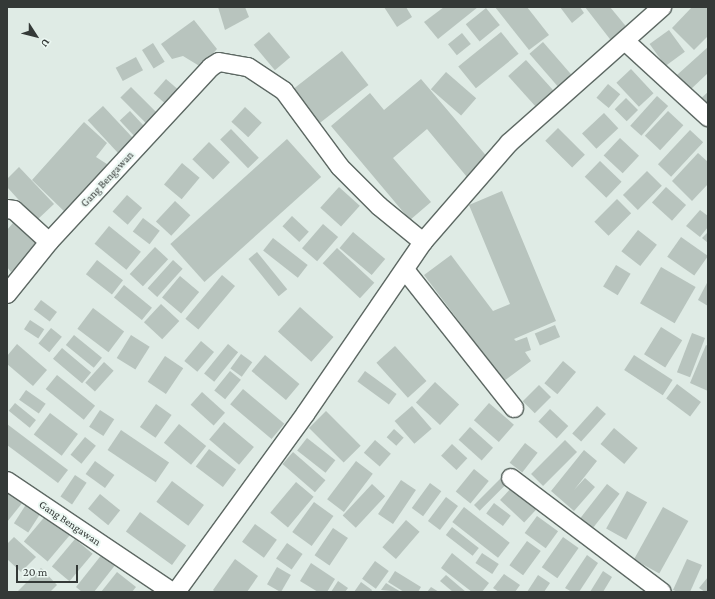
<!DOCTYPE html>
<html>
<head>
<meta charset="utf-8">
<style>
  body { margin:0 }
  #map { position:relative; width:715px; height:599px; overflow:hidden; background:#dfebe5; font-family:"Crimson Pro",serif }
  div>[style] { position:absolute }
  .building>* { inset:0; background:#b8c4be; transform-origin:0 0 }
  .roads { filter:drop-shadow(1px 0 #5d6863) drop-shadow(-1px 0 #5d6863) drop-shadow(0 1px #5d6863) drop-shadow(0 -1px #5d6863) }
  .minor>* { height:18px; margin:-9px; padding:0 9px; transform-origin:9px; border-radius:9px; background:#fff }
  span { translate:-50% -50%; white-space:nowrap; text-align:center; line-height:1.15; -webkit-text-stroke:4px #ecf8f3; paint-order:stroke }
  .street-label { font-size:11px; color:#343937 }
  .frame { position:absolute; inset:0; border:8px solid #343937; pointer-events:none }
  .north { position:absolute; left:16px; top:16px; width:40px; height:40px; -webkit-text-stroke:3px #ecf8f3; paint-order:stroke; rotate:126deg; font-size:11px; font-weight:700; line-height:16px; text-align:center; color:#343937 }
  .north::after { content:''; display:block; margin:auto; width:14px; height:18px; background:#343937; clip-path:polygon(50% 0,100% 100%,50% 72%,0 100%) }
  .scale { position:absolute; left:16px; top:565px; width:62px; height:18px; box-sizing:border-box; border:2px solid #343937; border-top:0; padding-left:5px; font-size:12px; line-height:14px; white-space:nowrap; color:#343937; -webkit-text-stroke:3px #ecf8f3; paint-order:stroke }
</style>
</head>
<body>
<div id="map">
  <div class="building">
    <div style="clip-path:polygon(218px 7px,245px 7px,249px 17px,225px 30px)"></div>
    <div style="clip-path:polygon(384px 7px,406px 7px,412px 17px,397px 27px)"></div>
    <div style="clip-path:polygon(444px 7px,478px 7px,438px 39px,424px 22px)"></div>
    <div style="clip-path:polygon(495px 7px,527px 7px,549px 35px,529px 50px)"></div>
    <div style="clip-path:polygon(560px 7px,580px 7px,584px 13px,572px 23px)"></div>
    <div style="clip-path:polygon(585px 7px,610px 7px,629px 30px,613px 43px)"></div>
    <div style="clip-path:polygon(692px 7px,708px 7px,708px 36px,694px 50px,672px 28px)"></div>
    <div style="left:486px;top:8px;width:22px;height:26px;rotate:51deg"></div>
    <div style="clip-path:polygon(194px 20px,217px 49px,201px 67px,183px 56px,172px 59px,161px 44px)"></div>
    <div style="left:669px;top:30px;width:27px;height:24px;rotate:54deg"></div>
    <div style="left:269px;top:32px;width:33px;height:20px;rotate:50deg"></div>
    <div style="left:501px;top:32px;width:28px;height:55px;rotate:51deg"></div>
    <div style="left:462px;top:33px;width:14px;height:18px;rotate:51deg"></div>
    <div style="left:543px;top:42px;width:49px;height:18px;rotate:49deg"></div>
    <div style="left:153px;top:43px;width:22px;height:13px;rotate:58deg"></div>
    <div style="clip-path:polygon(708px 47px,708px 73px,690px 90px,677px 75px)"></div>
    <div style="left:342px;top:51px;width:43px;height:65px;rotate:52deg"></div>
    <div style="left:136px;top:57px;width:15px;height:23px;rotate:62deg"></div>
    <div style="left:526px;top:60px;width:45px;height:24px;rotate:48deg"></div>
    <div style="left:631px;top:69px;width:33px;height:20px;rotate:47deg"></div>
    <div style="left:446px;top:72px;width:40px;height:23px;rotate:41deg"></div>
    <div style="left:166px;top:79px;width:18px;height:19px;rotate:41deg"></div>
    <div style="clip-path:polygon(421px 79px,489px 159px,467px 177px,427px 129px,393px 158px,431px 202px,410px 220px,331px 126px,370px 93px,384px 110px)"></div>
    <div style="left:608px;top:84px;width:16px;height:18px;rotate:40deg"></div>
    <div style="left:131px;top:87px;width:44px;height:15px;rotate:45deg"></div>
    <div style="clip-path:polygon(708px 92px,708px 110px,699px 100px)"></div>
    <div style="left:657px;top:96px;width:15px;height:40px;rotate:42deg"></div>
    <div style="left:626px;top:98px;width:17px;height:16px;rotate:45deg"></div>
    <div style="left:103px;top:106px;width:50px;height:21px;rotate:47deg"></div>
    <div style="left:245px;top:107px;width:23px;height:20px;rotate:43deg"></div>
    <div style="left:130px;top:111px;width:26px;height:14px;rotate:47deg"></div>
    <div style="left:668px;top:111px;width:21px;height:34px;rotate:43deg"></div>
    <div style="left:604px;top:113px;width:21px;height:30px;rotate:47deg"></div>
    <div style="clip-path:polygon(84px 122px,107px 143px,96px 157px,110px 166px,69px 216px,32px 180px)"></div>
    <div style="left:558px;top:128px;width:38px;height:18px;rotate:45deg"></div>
    <div style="left:231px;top:129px;width:40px;height:15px;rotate:46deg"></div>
    <div style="left:690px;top:130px;width:18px;height:47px;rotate:43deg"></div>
    <div style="left:620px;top:138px;width:26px;height:24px;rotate:43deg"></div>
    <div style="left:287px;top:139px;width:51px;height:157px;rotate:48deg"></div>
    <div style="left:209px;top:142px;width:29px;height:24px;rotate:44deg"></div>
    <div style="clip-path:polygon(698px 153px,708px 162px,708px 184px,692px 201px,672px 181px)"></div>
    <div style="left:600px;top:161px;width:30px;height:22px;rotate:44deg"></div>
    <div style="left:182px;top:163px;width:23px;height:28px;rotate:40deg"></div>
    <div style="clip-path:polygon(19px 167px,54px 204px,37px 220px,7px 187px,7px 179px)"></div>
    <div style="left:647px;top:171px;width:21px;height:34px;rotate:45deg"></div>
    <div style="left:339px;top:187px;width:28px;height:28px;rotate:42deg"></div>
    <div style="left:666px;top:187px;width:27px;height:21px;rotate:42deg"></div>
    <div style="clip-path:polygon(502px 191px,556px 321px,514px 339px,516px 341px,527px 337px,531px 350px,525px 352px,531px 361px,504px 381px,424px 275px,451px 255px,493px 311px,510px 304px,469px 205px)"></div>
    <div style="left:127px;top:195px;width:20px;height:22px;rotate:41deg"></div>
    <div style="left:617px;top:199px;width:20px;height:32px;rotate:45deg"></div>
    <div style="left:175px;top:201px;width:21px;height:28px;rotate:43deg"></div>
    <div style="clip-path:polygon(700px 210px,708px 216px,708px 227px,700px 237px,686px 226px)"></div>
    <div style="left:292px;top:216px;width:23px;height:14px;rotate:43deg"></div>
    <div style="clip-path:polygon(18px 217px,42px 243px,11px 272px,7px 267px,7px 230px)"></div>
    <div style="left:143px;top:218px;width:21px;height:17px;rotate:37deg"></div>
    <div style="left:323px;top:224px;width:20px;height:32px;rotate:41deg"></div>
    <div style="left:109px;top:226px;width:41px;height:23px;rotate:39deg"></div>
    <div style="left:638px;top:230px;width:24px;height:27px;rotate:38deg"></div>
    <div style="left:353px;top:232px;width:42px;height:21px;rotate:40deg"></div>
    <div style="clip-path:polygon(708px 232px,708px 243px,702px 238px)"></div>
    <div style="left:681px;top:237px;width:33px;height:24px;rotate:35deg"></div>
    <div style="left:273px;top:238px;width:44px;height:16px;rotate:38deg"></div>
    <div style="left:155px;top:247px;width:18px;height:37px;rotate:43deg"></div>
    <div style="left:337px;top:248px;width:51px;height:21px;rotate:43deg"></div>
    <div style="left:257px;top:252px;width:48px;height:11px;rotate:51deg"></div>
    <div style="left:97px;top:260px;width:33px;height:18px;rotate:38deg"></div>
    <div style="left:173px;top:260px;width:13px;height:38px;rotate:42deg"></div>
    <div style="left:616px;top:265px;width:17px;height:25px;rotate:31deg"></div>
    <div style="left:661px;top:267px;width:40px;height:42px;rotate:30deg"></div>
    <div style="left:222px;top:275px;width:17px;height:57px;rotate:40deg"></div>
    <div style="left:180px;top:276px;width:25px;height:28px;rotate:40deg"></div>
    <div style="clip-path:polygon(708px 281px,708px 306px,698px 300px)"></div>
    <div style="left:124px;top:285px;width:36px;height:16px;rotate:39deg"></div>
    <div style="left:41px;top:300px;width:20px;height:12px;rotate:37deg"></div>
    <div style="left:161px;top:304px;width:25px;height:25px;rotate:43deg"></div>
    <div style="left:300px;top:307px;width:45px;height:33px;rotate:42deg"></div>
    <div style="left:93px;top:308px;width:39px;height:26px;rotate:37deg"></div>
    <div style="left:30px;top:320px;width:17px;height:11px;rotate:33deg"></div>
    <div style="left:555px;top:325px;width:13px;height:22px;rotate:67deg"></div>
    <div style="left:661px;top:327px;width:25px;height:32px;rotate:32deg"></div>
    <div style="left:51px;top:328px;width:14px;height:20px;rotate:39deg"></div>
    <div style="left:692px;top:333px;width:14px;height:42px;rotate:21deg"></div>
    <div style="left:74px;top:335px;width:36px;height:13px;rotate:39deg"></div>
    <div style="left:131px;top:335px;width:22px;height:27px;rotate:32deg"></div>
    <div style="left:201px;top:341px;width:17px;height:26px;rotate:40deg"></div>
    <div style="clip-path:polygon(17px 344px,47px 370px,33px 386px,7px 364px,7px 356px)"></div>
    <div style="left:228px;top:344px;width:13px;height:38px;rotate:39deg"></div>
    <div style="clip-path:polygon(706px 345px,708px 346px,708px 391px,690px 383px)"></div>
    <div style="left:395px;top:346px;width:47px;height:25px;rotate:48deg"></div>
    <div style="left:62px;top:348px;width:38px;height:14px;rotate:40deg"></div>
    <div style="left:241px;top:354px;width:14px;height:18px;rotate:36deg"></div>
    <div style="left:265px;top:355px;width:45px;height:21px;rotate:40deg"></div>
    <div style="left:634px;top:355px;width:46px;height:18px;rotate:33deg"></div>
    <div style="left:165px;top:356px;width:22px;height:31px;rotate:34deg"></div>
    <div style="left:563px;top:361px;width:17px;height:29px;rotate:40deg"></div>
    <div style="left:104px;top:362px;width:13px;height:28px;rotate:42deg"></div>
    <div style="left:230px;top:371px;width:14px;height:25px;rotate:39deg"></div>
    <div style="left:365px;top:371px;width:39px;height:13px;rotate:36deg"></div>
    <div style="left:57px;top:375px;width:49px;height:18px;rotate:39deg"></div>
    <div style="left:435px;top:382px;width:33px;height:28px;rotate:43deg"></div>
    <div style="left:677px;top:384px;width:30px;height:18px;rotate:37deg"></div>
    <div style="left:539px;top:385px;width:17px;height:23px;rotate:45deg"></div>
    <div style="left:243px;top:389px;width:54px;height:20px;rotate:40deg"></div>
    <div style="left:26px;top:390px;width:24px;height:12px;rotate:35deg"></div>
    <div style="left:202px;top:392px;width:31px;height:17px;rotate:42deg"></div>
    <div style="left:15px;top:403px;width:27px;height:10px;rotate:39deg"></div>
    <div style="left:489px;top:403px;width:33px;height:23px;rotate:41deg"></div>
    <div style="left:156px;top:404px;width:19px;height:28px;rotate:35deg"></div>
    <div style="left:412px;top:406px;width:30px;height:23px;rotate:49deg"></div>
    <div style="left:597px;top:406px;width:12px;height:37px;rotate:42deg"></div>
    <div style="left:550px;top:409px;width:25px;height:17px;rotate:43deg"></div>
    <div style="left:100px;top:410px;width:17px;height:20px;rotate:33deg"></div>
    <div style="left:326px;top:411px;width:49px;height:24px;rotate:45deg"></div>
    <div style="left:50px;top:413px;width:35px;height:27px;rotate:37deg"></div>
    <div style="left:224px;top:422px;width:39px;height:23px;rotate:40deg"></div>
    <div style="clip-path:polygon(7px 424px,68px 470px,58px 483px,7px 445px)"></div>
    <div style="left:179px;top:424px;width:35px;height:24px;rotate:39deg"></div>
    <div style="left:470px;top:427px;width:31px;height:17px;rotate:42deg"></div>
    <div style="left:614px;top:428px;width:31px;height:21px;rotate:40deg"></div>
    <div style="left:394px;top:429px;width:13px;height:11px;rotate:42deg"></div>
    <div style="left:121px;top:430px;width:58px;height:24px;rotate:34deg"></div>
    <div style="left:85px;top:437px;width:14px;height:23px;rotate:39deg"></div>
    <div style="left:307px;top:438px;width:36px;height:16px;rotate:38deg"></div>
    <div style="left:375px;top:440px;width:21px;height:17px;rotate:41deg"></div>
    <div style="left:565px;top:440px;width:17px;height:48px;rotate:45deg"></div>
    <div style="left:525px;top:443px;width:16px;height:25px;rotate:38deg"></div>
    <div style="left:452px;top:444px;width:21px;height:16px;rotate:43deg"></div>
    <div style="left:209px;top:449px;width:34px;height:22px;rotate:37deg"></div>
    <div style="clip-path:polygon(584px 450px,597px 461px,574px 490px,585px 478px,595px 487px,574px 511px,551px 491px)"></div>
    <div style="left:293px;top:452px;width:43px;height:16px;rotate:41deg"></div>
    <div style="left:95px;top:461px;width:24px;height:16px;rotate:36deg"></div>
    <div style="left:356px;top:461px;width:21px;height:48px;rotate:37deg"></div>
    <div style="left:474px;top:469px;width:19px;height:29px;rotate:39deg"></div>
    <div style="left:75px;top:475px;width:14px;height:26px;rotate:34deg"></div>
    <div style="left:503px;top:476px;width:8px;height:41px;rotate:45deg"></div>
    <div style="left:401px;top:480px;width:18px;height:41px;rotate:34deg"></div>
    <div style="left:172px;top:481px;width:40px;height:26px;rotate:37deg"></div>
    <div style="left:296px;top:482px;width:23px;height:40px;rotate:40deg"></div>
    <div style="left:430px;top:483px;width:14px;height:31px;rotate:36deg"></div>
    <div style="left:372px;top:484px;width:18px;height:43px;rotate:43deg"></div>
    <div style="left:607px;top:484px;width:16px;height:50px;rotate:38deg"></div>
    <div style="left:513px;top:486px;width:33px;height:19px;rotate:43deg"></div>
    <div style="clip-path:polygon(7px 490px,23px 502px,7px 522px)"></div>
    <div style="left:627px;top:491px;width:23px;height:43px;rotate:29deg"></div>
    <div style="left:100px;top:494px;width:26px;height:19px;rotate:39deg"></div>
    <div style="left:446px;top:497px;width:15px;height:30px;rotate:37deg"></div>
    <div style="left:314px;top:502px;width:24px;height:37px;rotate:36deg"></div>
    <div style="left:27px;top:503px;width:17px;height:24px;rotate:33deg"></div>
    <div style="left:494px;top:503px;width:21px;height:13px;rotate:37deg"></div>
    <div style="left:464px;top:507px;width:58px;height:19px;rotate:38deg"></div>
    <div style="left:663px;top:507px;width:29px;height:60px;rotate:29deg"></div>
    <div style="left:140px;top:512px;width:57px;height:24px;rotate:36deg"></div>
    <div style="left:47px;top:514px;width:31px;height:36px;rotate:40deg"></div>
    <div style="left:537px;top:516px;width:26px;height:21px;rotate:36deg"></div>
    <div style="left:406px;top:520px;width:18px;height:36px;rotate:41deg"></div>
    <div style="left:255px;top:524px;width:27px;height:22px;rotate:36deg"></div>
    <div style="left:452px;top:527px;width:34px;height:10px;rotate:38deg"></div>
    <div style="left:333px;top:528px;width:18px;height:33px;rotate:34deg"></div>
    <div style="clip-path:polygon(14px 537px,36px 557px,21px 572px,7px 559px,7px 544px)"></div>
    <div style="left:563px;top:537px;width:19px;height:37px;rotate:35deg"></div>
    <div style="left:75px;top:539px;width:23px;height:36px;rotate:40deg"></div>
    <div style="left:527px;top:541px;width:17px;height:30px;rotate:36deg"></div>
    <div style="left:287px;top:543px;width:19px;height:19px;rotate:35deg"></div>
    <div style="clip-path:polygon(103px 553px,116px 564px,94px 592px,82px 592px,76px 587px)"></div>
    <div style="clip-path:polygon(452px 553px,489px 583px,482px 592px,472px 592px,441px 568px)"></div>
    <div style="left:482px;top:553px;width:20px;height:12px;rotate:33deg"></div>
    <div style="clip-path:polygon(587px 555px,598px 563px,579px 592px,572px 592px,565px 588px)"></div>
    <div style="clip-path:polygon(235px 559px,258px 576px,247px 592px,215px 592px,213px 590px)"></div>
    <div style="clip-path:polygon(687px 559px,702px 565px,690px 592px,678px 592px,673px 590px)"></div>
    <div style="left:375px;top:561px;width:17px;height:22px;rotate:36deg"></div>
    <div style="clip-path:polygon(311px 563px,335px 579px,327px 592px,318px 592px,300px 581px)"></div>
    <div style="left:277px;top:567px;width:16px;height:20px;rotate:30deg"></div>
    <div style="clip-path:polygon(41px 568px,57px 585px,50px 592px,17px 592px)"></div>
    <div style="clip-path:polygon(395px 571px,421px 587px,418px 592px,404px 592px,388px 582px)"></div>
    <div style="clip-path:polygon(603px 571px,612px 577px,603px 592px,590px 592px)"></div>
    <div style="clip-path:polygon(117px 572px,136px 587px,132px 592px,101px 592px)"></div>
    <div style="clip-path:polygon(504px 574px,520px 585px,515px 592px,499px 592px,493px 588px)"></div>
    <div style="clip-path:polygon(446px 575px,466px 592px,453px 592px,440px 581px)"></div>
    <div style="clip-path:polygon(538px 575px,550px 583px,544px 592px,527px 592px)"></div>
    <div style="clip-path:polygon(708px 577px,708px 592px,705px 592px,699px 588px)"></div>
    <div style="clip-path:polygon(338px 581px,348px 588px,345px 592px,331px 592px)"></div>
    <div style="clip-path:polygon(361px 582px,372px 590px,371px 592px,354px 592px)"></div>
    <div style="clip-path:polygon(386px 583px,401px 592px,381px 590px)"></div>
    <div style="clip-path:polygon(431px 587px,439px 592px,427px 592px)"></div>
  </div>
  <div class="roads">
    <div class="minor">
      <div style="left:625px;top:41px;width:113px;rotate:42.5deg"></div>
      <div style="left:7px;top:209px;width:7px;rotate:8deg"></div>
      <div style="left:14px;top:210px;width:47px;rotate:42.4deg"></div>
      <div style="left:405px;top:270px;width:176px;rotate:51.7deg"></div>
      <div style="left:7px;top:294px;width:67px;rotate:-51.1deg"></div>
      <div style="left:49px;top:242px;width:238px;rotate:-47.2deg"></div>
      <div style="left:211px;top:67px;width:9px;rotate:-32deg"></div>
      <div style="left:219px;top:62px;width:29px;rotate:10deg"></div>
      <div style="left:248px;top:67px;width:43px;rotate:33.7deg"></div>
      <div style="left:284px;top:91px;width:94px;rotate:53.6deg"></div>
      <div style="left:340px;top:167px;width:55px;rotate:45deg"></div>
      <div style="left:379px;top:206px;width:57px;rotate:39.3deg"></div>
      <div style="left:511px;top:478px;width:189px;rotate:37.1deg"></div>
      <div style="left:7px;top:481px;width:199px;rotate:33.9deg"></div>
      <div style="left:176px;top:592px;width:221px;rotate:-54deg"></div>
      <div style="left:306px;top:413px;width:207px;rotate:-55.6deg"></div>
      <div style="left:423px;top:242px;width:131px;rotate:-49deg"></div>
      <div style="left:509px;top:143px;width:205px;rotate:-41.6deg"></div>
    </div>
  </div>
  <div class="street-label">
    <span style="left:107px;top:179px;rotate:-47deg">Gang Bengawan</span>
    <span style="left:70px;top:523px;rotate:34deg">Gang Bengawan</span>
  </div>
  <div class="frame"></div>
  <div class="north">U</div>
  <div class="scale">20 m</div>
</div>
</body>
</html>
